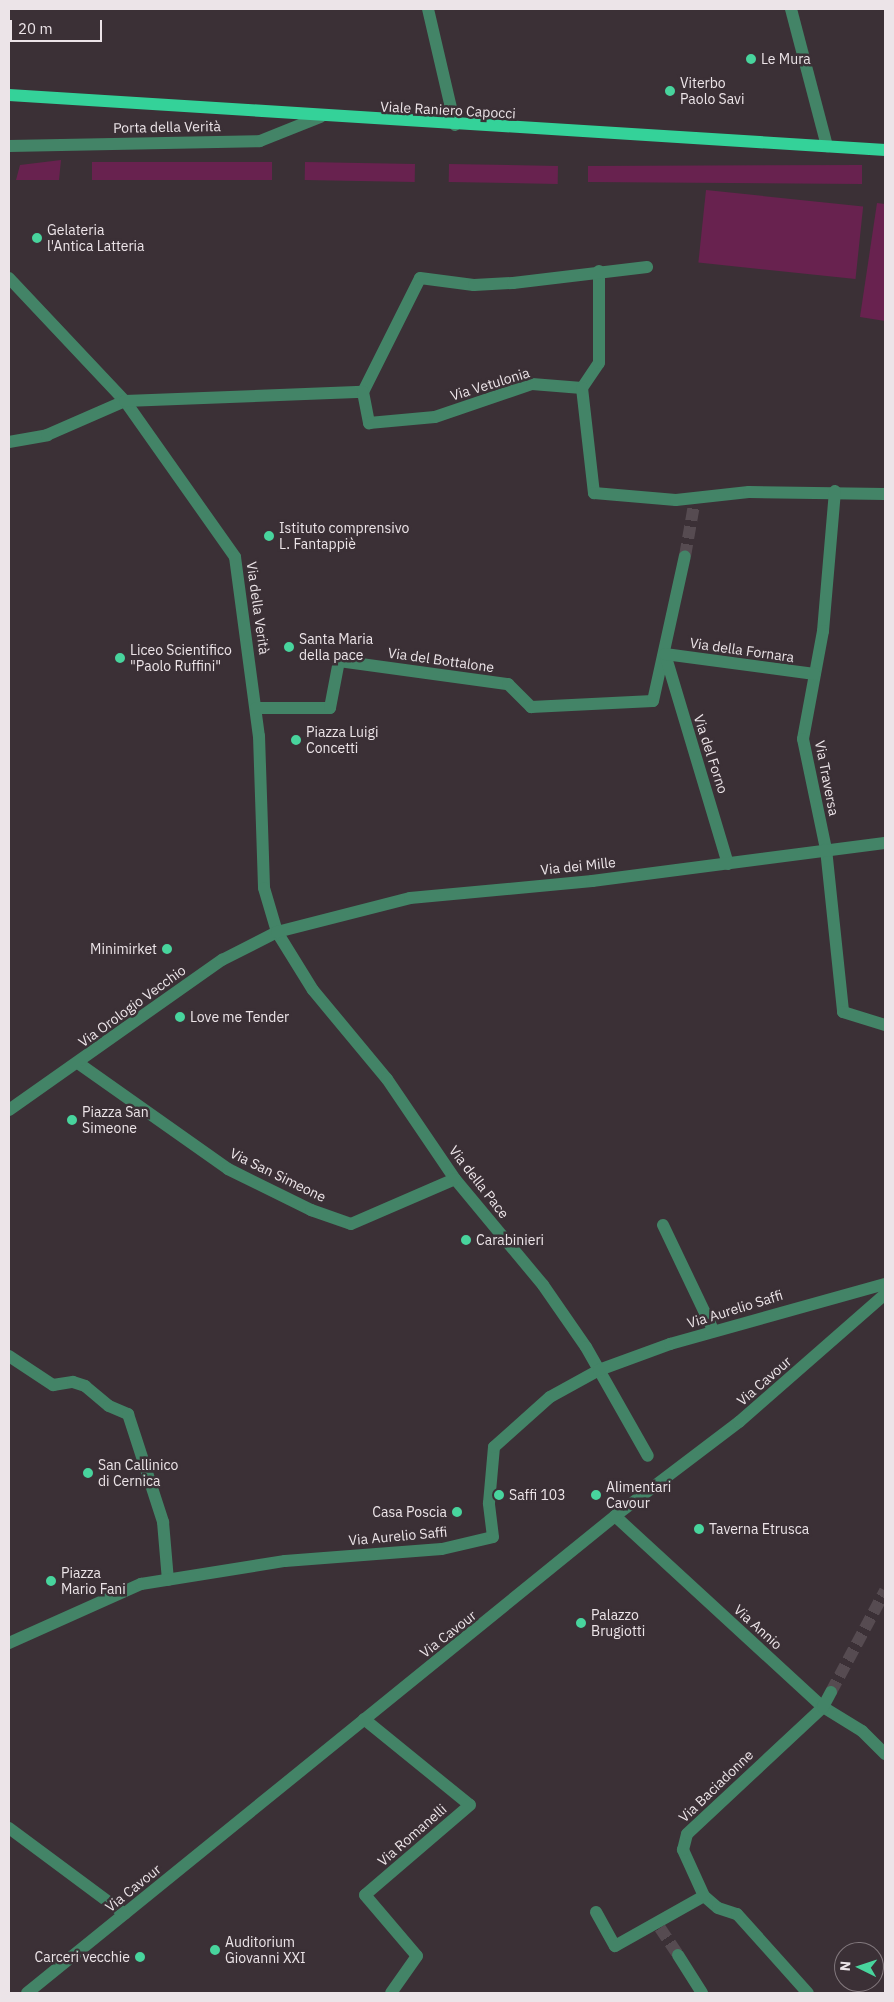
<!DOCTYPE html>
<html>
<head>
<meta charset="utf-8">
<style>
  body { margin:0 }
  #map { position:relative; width:894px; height:2002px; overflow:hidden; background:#3b3036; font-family:"IBM Plex Sans",sans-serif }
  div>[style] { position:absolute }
  .green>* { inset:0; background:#68224f; transform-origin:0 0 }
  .minor-tunnel>* { height:12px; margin-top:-6px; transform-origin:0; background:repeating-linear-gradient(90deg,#564b51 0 12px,transparent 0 18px) }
  .minor>* { height:12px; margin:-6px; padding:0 6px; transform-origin:6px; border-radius:6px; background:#438467 }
  .major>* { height:12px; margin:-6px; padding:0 6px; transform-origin:6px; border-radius:6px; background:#34d299 }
  .dots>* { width:14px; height:14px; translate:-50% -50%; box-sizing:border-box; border:2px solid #3b3036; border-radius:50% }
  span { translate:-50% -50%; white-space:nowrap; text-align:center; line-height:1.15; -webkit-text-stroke:5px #3b3036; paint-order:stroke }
  .poi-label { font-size:14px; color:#ece4e8 }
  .left { translate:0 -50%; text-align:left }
  .right { translate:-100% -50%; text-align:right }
  .street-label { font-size:14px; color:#ece4e8 }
  .frame { position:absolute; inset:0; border:10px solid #ece4e8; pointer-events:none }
  .north { position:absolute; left:834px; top:1942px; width:50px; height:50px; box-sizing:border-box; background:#3b3036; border:1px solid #82787d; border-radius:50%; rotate:274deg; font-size:14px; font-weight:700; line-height:20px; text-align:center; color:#ece4e8 }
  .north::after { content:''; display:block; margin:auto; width:18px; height:22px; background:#48d49d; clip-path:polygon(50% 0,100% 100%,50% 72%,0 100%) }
  .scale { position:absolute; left:10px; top:20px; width:92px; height:22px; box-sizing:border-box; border:2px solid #ece4e8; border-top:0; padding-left:6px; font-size:15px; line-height:18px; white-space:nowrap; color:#ece4e8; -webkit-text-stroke:4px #3b3036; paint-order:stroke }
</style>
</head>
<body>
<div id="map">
  <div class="green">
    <div style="clip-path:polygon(61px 160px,59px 180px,16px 180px,20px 165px)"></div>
    <div style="left:272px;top:162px;width:18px;height:180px;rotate:90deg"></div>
    <div style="left:305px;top:162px;width:110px;height:18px;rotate:1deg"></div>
    <div style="left:449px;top:164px;width:109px;height:18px;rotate:1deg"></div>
    <div style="clip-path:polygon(862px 165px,862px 184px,588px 182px,588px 166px)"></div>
    <div style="left:706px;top:190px;width:158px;height:73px;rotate:6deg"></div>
    <div style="clip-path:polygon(877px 203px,885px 204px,885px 321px,860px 317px)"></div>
  </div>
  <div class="minor-tunnel">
    <div style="left:685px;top:556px;width:52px;rotate:-80deg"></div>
    <div style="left:831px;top:1692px;width:115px;rotate:-61.9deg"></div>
    <div style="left:660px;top:1928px;width:32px;rotate:56deg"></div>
  </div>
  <div class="minor">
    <div style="left:428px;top:9px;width:119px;rotate:76.9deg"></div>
    <div style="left:791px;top:9px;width:142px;rotate:75.3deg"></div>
    <div style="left:9px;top:146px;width:251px;rotate:-1.1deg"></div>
    <div style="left:260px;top:141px;width:65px;rotate:-21.8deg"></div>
    <div style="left:9px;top:278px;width:169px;rotate:46.7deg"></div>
    <div style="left:125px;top:401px;width:191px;rotate:54.8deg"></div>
    <div style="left:235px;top:557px;width:181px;rotate:82.4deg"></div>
    <div style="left:259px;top:736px;width:152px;rotate:88.1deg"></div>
    <div style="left:264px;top:888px;width:46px;rotate:73.5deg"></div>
    <div style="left:277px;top:932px;width:68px;rotate:58.2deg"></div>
    <div style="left:313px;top:990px;width:116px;rotate:50.3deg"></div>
    <div style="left:387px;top:1079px;width:121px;rotate:55.8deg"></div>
    <div style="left:455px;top:1179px;width:138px;rotate:50.3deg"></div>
    <div style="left:543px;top:1285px;width:75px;rotate:55.3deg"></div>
    <div style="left:586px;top:1347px;width:125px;rotate:60.4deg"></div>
    <div style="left:582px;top:388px;width:30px;rotate:-56deg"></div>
    <div style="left:599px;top:363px;width:92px;rotate:-90deg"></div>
    <div style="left:363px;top:392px;width:127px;rotate:-63.4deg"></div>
    <div style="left:420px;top:278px;width:54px;rotate:7.4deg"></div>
    <div style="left:474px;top:285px;width:39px;rotate:-3deg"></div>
    <div style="left:513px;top:283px;width:135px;rotate:-6.8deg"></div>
    <div style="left:9px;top:442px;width:39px;rotate:-10deg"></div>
    <div style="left:47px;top:435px;width:85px;rotate:-23.6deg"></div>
    <div style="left:125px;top:401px;width:238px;rotate:-2.2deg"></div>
    <div style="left:363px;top:392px;width:32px;rotate:79deg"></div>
    <div style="left:369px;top:423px;width:66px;rotate:-5.2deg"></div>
    <div style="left:435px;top:417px;width:102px;rotate:-18.8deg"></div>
    <div style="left:532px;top:384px;width:50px;rotate:4.6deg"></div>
    <div style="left:582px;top:388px;width:106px;rotate:83.5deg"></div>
    <div style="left:594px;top:493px;width:82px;rotate:4.9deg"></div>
    <div style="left:676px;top:500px;width:73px;rotate:-6.3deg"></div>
    <div style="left:749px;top:492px;width:136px;rotate:0.8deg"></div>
    <div style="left:835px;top:491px;width:141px;rotate:94.9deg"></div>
    <div style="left:823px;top:631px;width:110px;rotate:100.5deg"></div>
    <div style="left:803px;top:739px;width:112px;rotate:78.2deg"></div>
    <div style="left:826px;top:849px;width:164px;rotate:84deg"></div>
    <div style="left:843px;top:1012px;width:44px;rotate:17.2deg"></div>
    <div style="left:256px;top:708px;width:74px"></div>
    <div style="left:330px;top:708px;width:48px;rotate:-79.2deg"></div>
    <div style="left:339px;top:661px;width:171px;rotate:7.8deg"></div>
    <div style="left:508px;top:684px;width:33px;rotate:45deg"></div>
    <div style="left:531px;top:707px;width:122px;rotate:-2.8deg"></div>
    <div style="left:653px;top:701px;width:148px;rotate:-77.6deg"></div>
    <div style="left:728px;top:864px;width:219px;rotate:-106.7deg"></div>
    <div style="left:665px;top:654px;width:151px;rotate:7.6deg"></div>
    <div style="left:78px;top:1063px;width:184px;rotate:35.2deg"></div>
    <div style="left:228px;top:1169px;width:93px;rotate:26.3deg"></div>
    <div style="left:311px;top:1210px;width:42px;rotate:19.3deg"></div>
    <div style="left:351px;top:1224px;width:113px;rotate:-23.4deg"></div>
    <div style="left:9px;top:1110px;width:261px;rotate:-35.2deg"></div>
    <div style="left:222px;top:960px;width:62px;rotate:-27deg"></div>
    <div style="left:277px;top:932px;width:137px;rotate:-14.3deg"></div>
    <div style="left:410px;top:898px;width:183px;rotate:-5.3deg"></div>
    <div style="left:592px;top:881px;width:295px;rotate:-7.4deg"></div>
    <div style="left:663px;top:1225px;width:116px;rotate:64.5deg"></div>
    <div style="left:9px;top:1356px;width:53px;rotate:33.4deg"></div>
    <div style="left:53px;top:1385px;width:20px;rotate:-9deg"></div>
    <div style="left:73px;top:1382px;width:13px;rotate:18deg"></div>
    <div style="left:85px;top:1386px;width:31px;rotate:40deg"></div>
    <div style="left:109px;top:1406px;width:21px;rotate:23deg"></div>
    <div style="left:128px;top:1414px;width:114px;rotate:72deg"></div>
    <div style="left:163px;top:1522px;width:58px;rotate:85.1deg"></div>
    <div style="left:615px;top:1516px;width:282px;rotate:42.6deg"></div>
    <div style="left:823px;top:1707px;width:46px;rotate:31.6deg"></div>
    <div style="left:862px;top:1731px;width:33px;rotate:45deg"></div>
    <div style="left:9px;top:1643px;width:145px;rotate:-24.1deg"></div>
    <div style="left:141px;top:1584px;width:146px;rotate:-9.1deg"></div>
    <div style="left:285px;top:1561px;width:157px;rotate:-4.4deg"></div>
    <div style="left:442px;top:1549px;width:52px;rotate:-13.2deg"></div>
    <div style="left:493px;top:1537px;width:34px;rotate:-97deg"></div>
    <div style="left:489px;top:1503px;width:56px;rotate:-84.9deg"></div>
    <div style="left:494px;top:1447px;width:75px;rotate:-41.8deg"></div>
    <div style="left:550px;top:1397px;width:56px;rotate:-28.9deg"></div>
    <div style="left:599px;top:1370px;width:76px;rotate:-20.1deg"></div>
    <div style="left:670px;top:1344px;width:223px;rotate:-15.6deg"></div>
    <div style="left:364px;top:1719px;width:136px;rotate:39.1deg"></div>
    <div style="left:470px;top:1805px;width:138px;rotate:139.4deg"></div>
    <div style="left:365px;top:1895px;width:80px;rotate:49.6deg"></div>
    <div style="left:417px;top:1956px;width:45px;rotate:125.1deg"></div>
    <div style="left:9px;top:1828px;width:144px;rotate:36.6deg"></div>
    <div style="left:704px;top:1896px;width:18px;rotate:41deg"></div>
    <div style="left:718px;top:1908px;width:20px;rotate:18deg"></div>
    <div style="left:737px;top:1914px;width:106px;rotate:48.1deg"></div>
    <div style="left:596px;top:1912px;width:39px;rotate:61deg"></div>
    <div style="left:615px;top:1946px;width:102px;rotate:-29.3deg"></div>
    <div style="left:704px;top:1896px;width:51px;rotate:-114.5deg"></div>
    <div style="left:683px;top:1850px;width:16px;rotate:-76deg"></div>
    <div style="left:687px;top:1834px;width:186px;rotate:-43deg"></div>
    <div style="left:823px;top:1707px;width:17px;rotate:-62deg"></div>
    <div style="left:678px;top:1955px;width:45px;rotate:57.7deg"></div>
    <div style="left:27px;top:1993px;width:757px;rotate:-39.05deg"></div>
    <div style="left:615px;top:1516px;width:156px;rotate:-37.2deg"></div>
    <div style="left:739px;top:1422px;width:194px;rotate:-41.2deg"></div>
  </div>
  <div class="major">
    <div style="left:9px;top:95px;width:878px;rotate:3.59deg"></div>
  </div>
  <div class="dots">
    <div style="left:751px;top:59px;background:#48d49d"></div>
    <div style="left:670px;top:91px;background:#48d49d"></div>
    <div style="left:37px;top:238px;background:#48d49d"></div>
    <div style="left:269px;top:536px;background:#48d49d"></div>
    <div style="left:289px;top:647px;background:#48d49d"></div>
    <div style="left:120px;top:658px;background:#48d49d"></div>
    <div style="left:296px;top:740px;background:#48d49d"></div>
    <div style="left:167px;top:949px;background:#48d49d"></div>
    <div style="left:180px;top:1017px;background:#48d49d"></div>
    <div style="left:72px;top:1120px;background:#48d49d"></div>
    <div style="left:466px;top:1240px;background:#48d49d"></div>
    <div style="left:88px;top:1473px;background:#48d49d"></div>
    <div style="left:499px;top:1495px;background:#48d49d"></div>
    <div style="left:596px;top:1495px;background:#48d49d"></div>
    <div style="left:457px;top:1512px;background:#48d49d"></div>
    <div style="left:699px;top:1529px;background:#48d49d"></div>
    <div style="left:51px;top:1581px;background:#48d49d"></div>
    <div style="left:581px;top:1623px;background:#48d49d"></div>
    <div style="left:215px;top:1950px;background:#48d49d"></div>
    <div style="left:140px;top:1957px;background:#48d49d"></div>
  </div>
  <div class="poi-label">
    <span class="left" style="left:761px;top:59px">Le Mura</span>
    <span class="left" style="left:680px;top:91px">Viterbo<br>Paolo Savi</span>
    <span class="left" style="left:47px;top:238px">Gelateria<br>l'Antica Latteria</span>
    <span class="left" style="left:279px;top:536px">Istituto comprensivo<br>L. Fantappiè</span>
    <span class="left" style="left:299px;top:647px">Santa Maria<br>della pace</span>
    <span class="left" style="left:130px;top:658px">Liceo Scientifico<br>"Paolo Ruffini"</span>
    <span class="left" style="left:306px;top:740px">Piazza Luigi<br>Concetti</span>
    <span class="right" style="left:157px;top:949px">Minimirket</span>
    <span class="left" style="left:190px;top:1017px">Love me Tender</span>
    <span class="left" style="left:82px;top:1120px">Piazza San<br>Simeone</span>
    <span class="left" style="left:476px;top:1240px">Carabinieri</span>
    <span class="left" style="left:98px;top:1473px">San Callinico<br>di Cernica</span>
    <span class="left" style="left:606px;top:1495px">Alimentari<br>Cavour</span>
    <span class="left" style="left:509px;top:1495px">Saffi 103</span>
    <span class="right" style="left:447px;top:1512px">Casa Poscia</span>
    <span class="left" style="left:709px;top:1529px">Taverna Etrusca</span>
    <span class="left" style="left:61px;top:1581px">Piazza<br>Mario Fani</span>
    <span class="left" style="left:591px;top:1623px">Palazzo<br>Brugiotti</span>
    <span class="left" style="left:225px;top:1950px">Auditorium<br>Giovanni XXI</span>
    <span class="right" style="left:130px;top:1957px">Carceri vecchie</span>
  </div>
  <div class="street-label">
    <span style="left:448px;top:110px;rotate:3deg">Viale Raniero Capocci</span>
    <span style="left:167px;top:127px;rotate:-1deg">Porta della Verità</span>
    <span style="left:490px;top:384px;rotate:-17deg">Via Vetulonia</span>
    <span style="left:258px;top:608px;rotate:82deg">Via della Verità</span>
    <span style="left:742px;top:650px;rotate:8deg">Via della Fornara</span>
    <span style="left:441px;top:660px;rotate:8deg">Via del Bottalone</span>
    <span style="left:711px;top:754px;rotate:72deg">Via del Forno</span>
    <span style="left:827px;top:778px;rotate:79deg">Via Traversa</span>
    <span style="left:578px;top:866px;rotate:-6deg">Via dei Mille</span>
    <span style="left:132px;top:1006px;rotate:-36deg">Via Orologio Vecchio</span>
    <span style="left:278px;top:1175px;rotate:26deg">Via San Simeone</span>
    <span style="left:479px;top:1182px;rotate:52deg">Via della Pace</span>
    <span style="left:735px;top:1309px;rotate:-17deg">Via Aurelio Saffi</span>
    <span style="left:764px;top:1381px;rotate:-41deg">Via Cavour</span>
    <span style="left:398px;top:1536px;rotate:-5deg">Via Aurelio Saffi</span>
    <span style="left:758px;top:1627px;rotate:42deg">Via Annio</span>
    <span style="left:448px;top:1634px;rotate:-38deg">Via Cavour</span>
    <span style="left:716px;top:1786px;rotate:-44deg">Via Baciadonne</span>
    <span style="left:412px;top:1835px;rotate:-41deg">Via Romanelli</span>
    <span style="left:133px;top:1888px;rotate:-39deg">Via Cavour</span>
  </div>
  <div class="frame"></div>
  <div class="north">N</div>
  <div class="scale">20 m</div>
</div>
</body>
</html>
